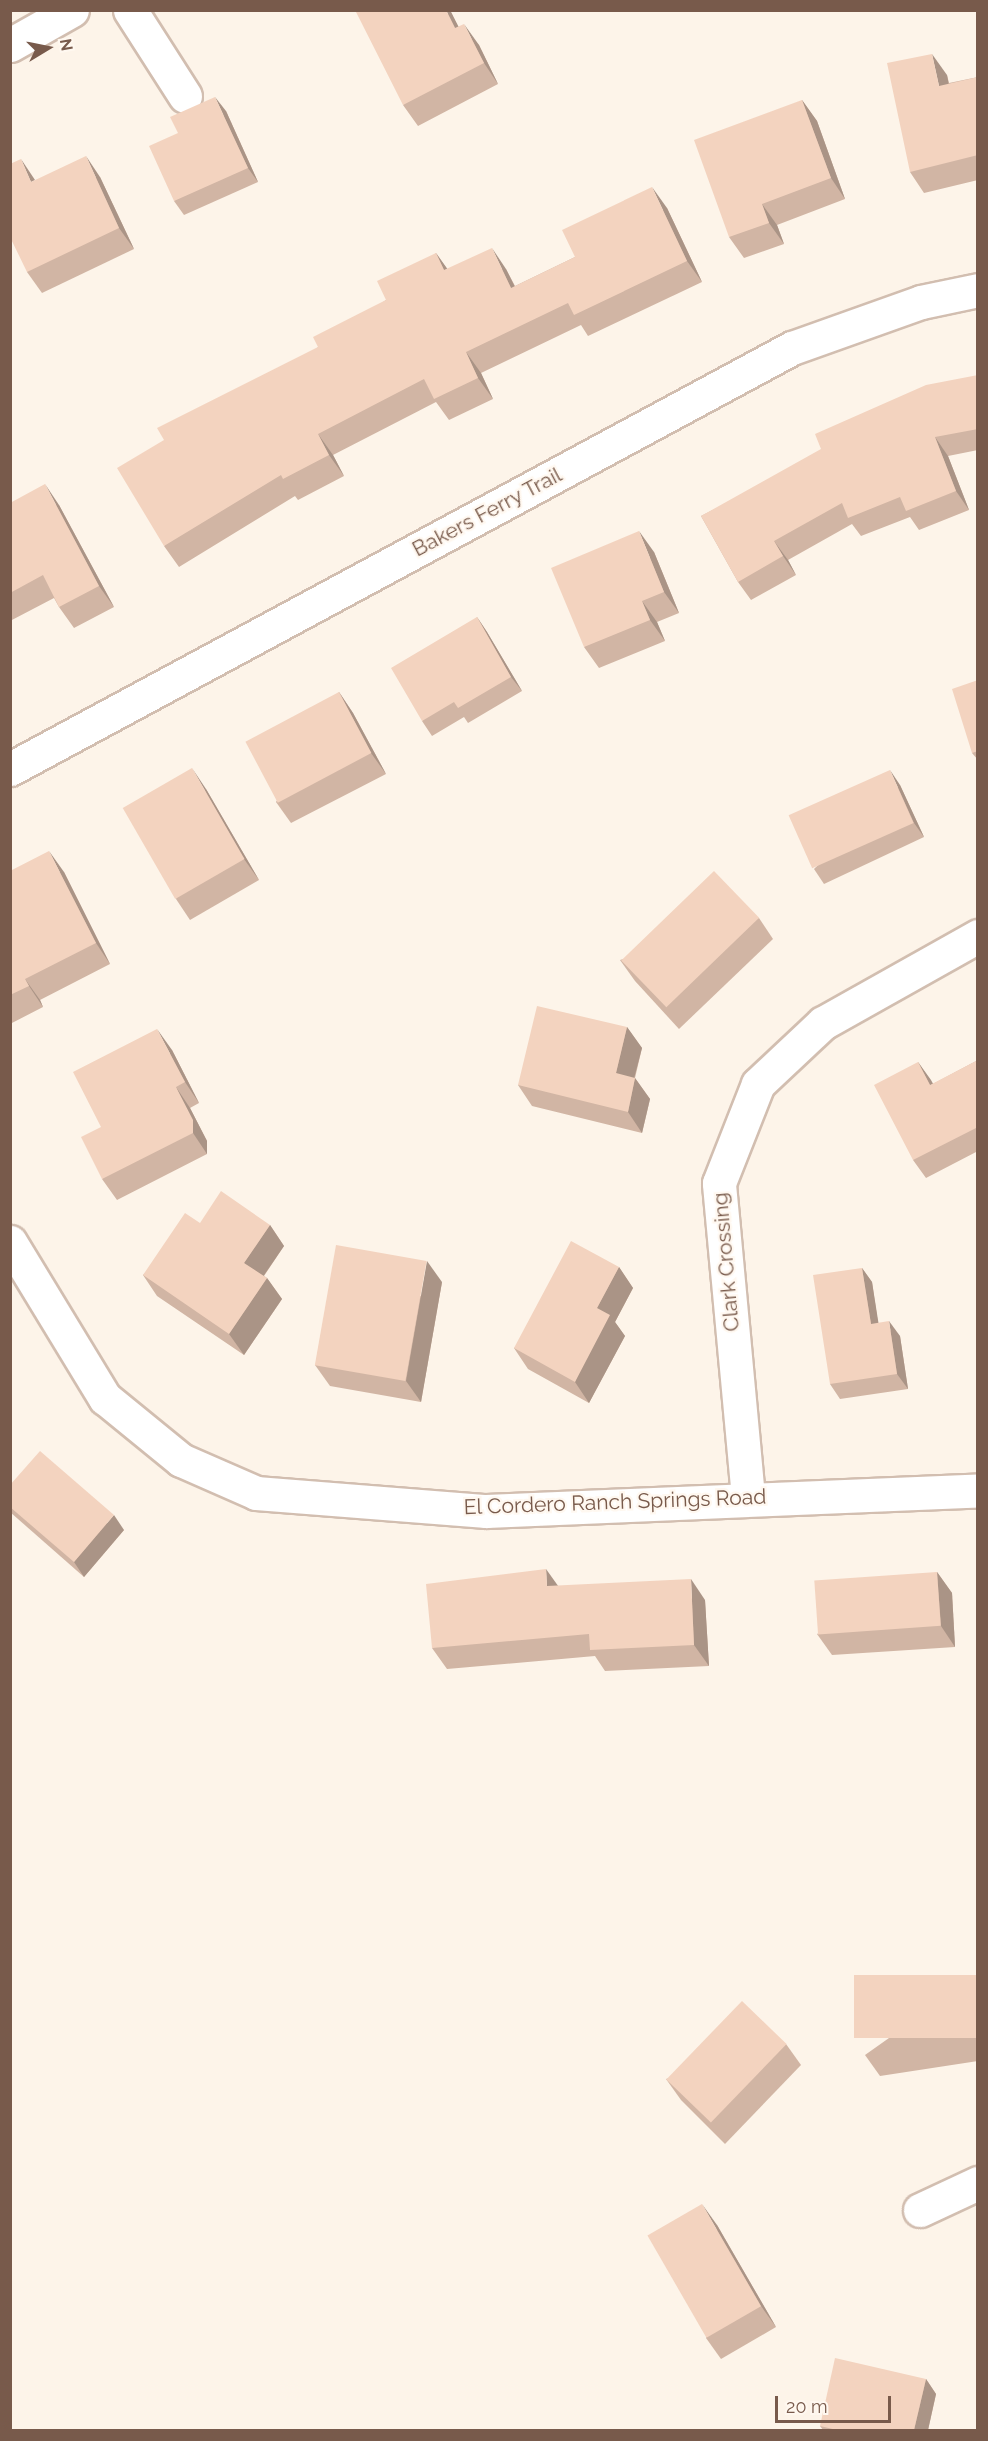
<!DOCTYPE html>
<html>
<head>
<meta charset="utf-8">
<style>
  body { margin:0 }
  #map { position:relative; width:988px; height:2441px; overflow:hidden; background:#fdf4e9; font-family:Raleway,sans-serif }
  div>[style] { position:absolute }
  .roads { filter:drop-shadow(2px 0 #d2beb0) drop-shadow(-2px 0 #d2beb0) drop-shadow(0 2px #d2beb0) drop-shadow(0 -2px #d2beb0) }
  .minor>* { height:33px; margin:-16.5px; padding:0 16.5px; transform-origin:16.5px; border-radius:16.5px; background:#fff }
  .wall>* { inset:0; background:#d1b5a4 }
  .shaded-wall>* { inset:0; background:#aa9486 }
  .building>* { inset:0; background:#f3d3bf; transform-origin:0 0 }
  span { translate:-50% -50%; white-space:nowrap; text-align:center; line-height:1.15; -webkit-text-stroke:4.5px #fff8f0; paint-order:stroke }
  .street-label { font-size:21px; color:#785a4b }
  .frame { position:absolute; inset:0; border:12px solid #785a4b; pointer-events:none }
  .north { position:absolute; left:18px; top:18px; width:60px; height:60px; -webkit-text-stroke:4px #fff8f0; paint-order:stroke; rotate:80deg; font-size:16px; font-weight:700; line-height:24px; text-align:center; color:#785a4b }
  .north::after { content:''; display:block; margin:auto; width:21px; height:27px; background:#785a4b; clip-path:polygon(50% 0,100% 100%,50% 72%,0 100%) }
  .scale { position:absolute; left:775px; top:2396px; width:116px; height:27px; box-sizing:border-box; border:3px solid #785a4b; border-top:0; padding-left:8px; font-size:18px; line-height:21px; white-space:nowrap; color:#785a4b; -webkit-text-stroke:4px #fff8f0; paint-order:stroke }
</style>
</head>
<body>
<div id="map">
  <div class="roads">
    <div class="minor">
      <div style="left:130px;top:10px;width:102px;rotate:57.4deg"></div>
      <div style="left:10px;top:45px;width:71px;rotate:-29.4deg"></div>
      <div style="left:10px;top:769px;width:888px;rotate:-28.3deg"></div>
      <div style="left:792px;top:348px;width:137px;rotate:-19.6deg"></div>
      <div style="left:921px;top:302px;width:58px;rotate:-11.9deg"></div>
      <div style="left:10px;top:1242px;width:183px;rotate:58.7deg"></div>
      <div style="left:105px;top:1398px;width:98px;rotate:39.2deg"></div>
      <div style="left:181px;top:1460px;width:82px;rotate:23.7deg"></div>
      <div style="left:256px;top:1493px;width:231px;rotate:4.5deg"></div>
      <div style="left:486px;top:1511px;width:492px;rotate:-2.4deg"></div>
      <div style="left:748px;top:1497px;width:315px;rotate:-95.3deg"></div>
      <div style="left:719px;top:1183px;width:106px;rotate:-68.5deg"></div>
      <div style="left:758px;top:1084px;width:89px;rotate:-43.2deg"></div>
      <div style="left:823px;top:1023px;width:178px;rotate:-29.3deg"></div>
      <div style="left:920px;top:2210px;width:64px;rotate:-25deg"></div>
    </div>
  </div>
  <div class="wall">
    <div style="clip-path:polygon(450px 10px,458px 27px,479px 45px,498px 84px,418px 126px,403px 105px)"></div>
    <div style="clip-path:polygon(947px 75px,949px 83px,978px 77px,978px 180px,924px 193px,910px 172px)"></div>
    <div style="clip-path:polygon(802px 100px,817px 121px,845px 199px,777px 225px,784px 244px,744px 258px,729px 237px)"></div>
    <div style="clip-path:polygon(226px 111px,258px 182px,184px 215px,174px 201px)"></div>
    <div style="clip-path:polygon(100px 177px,134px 249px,42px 293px,27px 272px,35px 180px)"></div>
    <div style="clip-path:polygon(667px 208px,702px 282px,588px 336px,581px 325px,481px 373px,493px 399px,449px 420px,436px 402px,333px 455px,344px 476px,298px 500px,295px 496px,179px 567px,164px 546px,318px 347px,386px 300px,436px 253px,447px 269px,506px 269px,515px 286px,575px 257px)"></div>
    <div style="clip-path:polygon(978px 375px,978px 450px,948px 456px,969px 510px,919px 530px,910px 517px,861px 536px,852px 524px,788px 560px,796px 575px,751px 600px,738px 582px,701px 516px)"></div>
    <div style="clip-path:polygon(10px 503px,59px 505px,114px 607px,74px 628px,59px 607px,54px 598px,10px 621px)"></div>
    <div style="clip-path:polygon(654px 552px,679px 613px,657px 622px,665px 641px,599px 668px,584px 647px)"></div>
    <div style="clip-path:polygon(477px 617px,487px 632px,522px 691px,468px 723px,464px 717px,432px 736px,422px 721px)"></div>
    <div style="clip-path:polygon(978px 680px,978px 760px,972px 753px)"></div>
    <div style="clip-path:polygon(339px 692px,353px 713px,386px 774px,291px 823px,276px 802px)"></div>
    <div style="clip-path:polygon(900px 785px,924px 837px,824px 884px,814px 869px)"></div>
    <div style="clip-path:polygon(206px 789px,259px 880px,190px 920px,176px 899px)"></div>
    <div style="clip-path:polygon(10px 871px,64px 872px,110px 964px,40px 1000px,43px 1007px,10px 1024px)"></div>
    <div style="clip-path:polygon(759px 918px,773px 939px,679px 1029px,635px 981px,620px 960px)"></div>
    <div style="clip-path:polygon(627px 1027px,642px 1048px,635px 1078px,650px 1099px,642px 1133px,532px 1106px,518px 1085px)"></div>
    <div style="clip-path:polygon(172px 1050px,199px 1103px,190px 1108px,207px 1141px,207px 1154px,117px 1200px,102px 1179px)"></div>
    <div style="clip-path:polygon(978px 1060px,978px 1151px,926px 1178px,913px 1160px,918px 1062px,933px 1084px)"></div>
    <div style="clip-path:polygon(200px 1223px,270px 1225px,284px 1246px,264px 1276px,267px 1278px,282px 1299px,244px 1355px,157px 1296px,143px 1275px)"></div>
    <div style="clip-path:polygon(619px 1267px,633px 1288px,615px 1322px,625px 1336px,589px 1403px,528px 1369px,514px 1348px)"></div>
    <div style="clip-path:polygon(862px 1268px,872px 1282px,878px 1323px,900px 1336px,908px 1389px,840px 1399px,830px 1384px)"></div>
    <div style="clip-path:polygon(442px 1282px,421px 1402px,330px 1386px,315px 1365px)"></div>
    <div style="clip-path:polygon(10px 1485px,124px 1530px,84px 1577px,10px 1512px)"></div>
    <div style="clip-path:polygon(937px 1572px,952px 1593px,955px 1647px,832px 1655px,817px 1634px)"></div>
    <div style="clip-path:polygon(558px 1586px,705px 1600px,709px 1666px,605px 1671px,595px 1656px,447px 1669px,432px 1648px)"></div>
    <div style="clip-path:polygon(978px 1975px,978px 2061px,880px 2076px,865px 2055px)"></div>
    <div style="clip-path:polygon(786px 2044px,801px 2065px,725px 2144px,681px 2100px,666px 2079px)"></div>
    <div style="clip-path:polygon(717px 2225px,776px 2327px,721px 2359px,706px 2338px)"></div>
    <div style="clip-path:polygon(926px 2379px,936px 2394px,928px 2430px,823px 2430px,820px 2426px)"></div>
  </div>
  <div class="shaded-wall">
    <div style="clip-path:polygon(446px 10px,450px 10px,470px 49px,455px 28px)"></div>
    <div style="clip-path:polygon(464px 24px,479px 45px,498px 84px,484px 63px)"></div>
    <div style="clip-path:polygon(932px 54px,947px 75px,953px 107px,939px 86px)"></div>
    <div style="clip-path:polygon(215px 97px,226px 111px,258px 182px,248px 168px)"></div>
    <div style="clip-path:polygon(802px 100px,817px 121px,845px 199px,831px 178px)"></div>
    <div style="clip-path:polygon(86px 156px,100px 177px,134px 249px,119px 228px)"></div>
    <div style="clip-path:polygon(21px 159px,35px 180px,31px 182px)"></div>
    <div style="clip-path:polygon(652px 187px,667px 208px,702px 282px,687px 261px)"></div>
    <div style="clip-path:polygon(762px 204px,777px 225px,784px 244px,769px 223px)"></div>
    <div style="clip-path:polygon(492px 248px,506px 269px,526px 309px,511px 288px)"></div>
    <div style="clip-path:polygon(436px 253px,451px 274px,444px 270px)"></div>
    <div style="clip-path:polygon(466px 352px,481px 373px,493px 399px,478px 378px)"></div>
    <div style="clip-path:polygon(318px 434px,333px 455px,344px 476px,329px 455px)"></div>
    <div style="clip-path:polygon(935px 437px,948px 456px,969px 510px,956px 491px)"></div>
    <div style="clip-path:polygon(45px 484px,59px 505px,114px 607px,99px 586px)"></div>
    <div style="clip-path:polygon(639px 531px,654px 552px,679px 613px,664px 592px)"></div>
    <div style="clip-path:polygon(774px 541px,788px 560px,796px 575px,783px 556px)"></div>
    <div style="clip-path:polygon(642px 601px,657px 622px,665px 641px,650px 620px)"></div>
    <div style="clip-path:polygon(477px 617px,487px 632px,522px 691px,511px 677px)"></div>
    <div style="clip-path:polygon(339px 692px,353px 713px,386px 774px,371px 753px)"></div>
    <div style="clip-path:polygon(192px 768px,206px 789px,259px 880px,244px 859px)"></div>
    <div style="clip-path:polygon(890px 770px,900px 785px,924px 837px,914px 823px)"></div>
    <div style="clip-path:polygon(49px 851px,64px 872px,110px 964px,96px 943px)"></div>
    <div style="clip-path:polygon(25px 979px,40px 1000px,43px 1007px,29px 986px)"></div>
    <div style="clip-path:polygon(627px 1027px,642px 1048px,630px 1094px,616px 1073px)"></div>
    <div style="clip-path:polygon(157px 1029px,172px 1050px,199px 1103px,185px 1082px)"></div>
    <div style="clip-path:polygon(918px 1062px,931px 1080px,943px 1103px,930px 1085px)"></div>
    <div style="clip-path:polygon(635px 1078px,650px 1099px,642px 1133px,628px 1112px)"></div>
    <div style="clip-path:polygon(176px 1087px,190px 1108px,207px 1141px,207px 1154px,193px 1133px)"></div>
    <div style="clip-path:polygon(270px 1225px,284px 1246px,258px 1284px,244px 1263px)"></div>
    <div style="clip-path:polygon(427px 1261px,442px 1282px,421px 1402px,406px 1381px)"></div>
    <div style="clip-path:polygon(619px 1267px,633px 1288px,615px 1322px,625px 1336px,589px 1403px,575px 1382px,597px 1308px)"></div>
    <div style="clip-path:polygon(862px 1268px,872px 1282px,881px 1339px,871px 1324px)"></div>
    <div style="clip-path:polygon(267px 1278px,282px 1299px,244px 1355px,229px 1334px)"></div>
    <div style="clip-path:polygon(889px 1321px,900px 1336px,908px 1389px,897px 1374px)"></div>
    <div style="clip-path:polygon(114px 1515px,124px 1530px,84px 1577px,74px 1562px)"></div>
    <div style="clip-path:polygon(546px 1569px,561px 1590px,547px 1586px)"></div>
    <div style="clip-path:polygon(937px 1572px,952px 1593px,955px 1647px,941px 1626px)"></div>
    <div style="clip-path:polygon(691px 1579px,705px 1600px,709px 1666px,694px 1645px)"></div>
    <div style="clip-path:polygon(702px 2204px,717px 2225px,776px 2327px,761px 2306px)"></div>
    <div style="clip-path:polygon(926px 2379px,936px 2394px,928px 2430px,914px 2430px)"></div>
  </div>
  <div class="building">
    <div style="clip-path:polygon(355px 10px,446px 10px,455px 28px,464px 24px,484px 63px,403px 105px)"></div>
    <div style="clip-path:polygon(932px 54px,939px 86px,978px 77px,978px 155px,910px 172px,887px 63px)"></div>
    <div style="clip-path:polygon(215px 97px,248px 168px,174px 201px,149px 146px,178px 133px,170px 117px)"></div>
    <div style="clip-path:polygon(802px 100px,831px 178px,762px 204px,769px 223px,729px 237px,694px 140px)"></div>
    <div style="clip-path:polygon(86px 156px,119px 228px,27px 272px,10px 237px,10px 164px,21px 159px,31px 182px)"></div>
    <div style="clip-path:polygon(652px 187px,687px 261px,574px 315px,568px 303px,466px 352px,478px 378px,434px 399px,424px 379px,318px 434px,329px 455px,283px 479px,281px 475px,164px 546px,117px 468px,164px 440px,157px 428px,318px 347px,313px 337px,386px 300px,377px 281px,436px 253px,444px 270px,492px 248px,511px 288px,575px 257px,562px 230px)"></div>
    <div style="clip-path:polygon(978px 375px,978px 429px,935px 437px,956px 491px,906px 511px,900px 497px,848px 518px,842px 503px,774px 541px,783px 556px,738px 582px,701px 516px,821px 449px,815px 434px,926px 385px)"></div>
    <div style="clip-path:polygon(45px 484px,99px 586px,59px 607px,43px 575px,10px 593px,10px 503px)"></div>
    <div style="clip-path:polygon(639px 531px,664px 592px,642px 601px,650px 620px,584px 647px,551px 568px)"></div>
    <div style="clip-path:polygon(477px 617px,511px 677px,458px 708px,454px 702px,422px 721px,391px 668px)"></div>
    <div style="clip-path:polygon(978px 680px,978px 751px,972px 753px,952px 689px)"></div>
    <div style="left:339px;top:692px;width:69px;height:106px;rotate:62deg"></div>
    <div style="left:192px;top:768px;width:105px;height:80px;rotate:60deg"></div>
    <div style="left:890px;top:770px;width:58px;height:111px;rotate:66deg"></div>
    <div style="clip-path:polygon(49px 851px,96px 943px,25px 979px,29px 986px,10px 995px,10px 871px)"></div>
    <div style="left:714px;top:871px;width:65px;height:129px;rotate:46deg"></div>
    <div style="clip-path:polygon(537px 1006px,627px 1027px,616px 1073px,635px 1078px,628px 1112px,518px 1085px)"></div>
    <div style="clip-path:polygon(157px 1029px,185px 1082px,176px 1087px,193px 1120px,193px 1133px,102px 1179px,81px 1137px,101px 1127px,73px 1072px)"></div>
    <div style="clip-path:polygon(978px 1060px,978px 1127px,913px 1160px,874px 1085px,918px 1062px,930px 1085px)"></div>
    <div style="clip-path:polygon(221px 1191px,270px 1225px,244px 1263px,267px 1278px,229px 1334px,143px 1275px,185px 1213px,200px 1223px)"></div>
    <div style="clip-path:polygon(571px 1241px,619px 1267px,597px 1308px,610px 1315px,575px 1382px,514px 1348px)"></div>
    <div style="left:336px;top:1245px;width:92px;height:122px;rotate:10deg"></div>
    <div style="clip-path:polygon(862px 1268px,871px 1324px,889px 1321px,897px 1374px,830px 1384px,813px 1275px)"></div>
    <div style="clip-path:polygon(40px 1451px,114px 1515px,74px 1562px,10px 1507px,10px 1485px)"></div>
    <div style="clip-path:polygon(546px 1569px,547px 1586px,691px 1579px,694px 1645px,590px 1650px,589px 1634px,432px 1648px,426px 1584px)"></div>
    <div style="left:937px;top:1572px;width:54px;height:123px;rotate:86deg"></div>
    <div style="left:978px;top:1975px;width:63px;height:124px;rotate:90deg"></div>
    <div style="left:742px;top:2001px;width:62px;height:109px;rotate:44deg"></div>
    <div style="left:702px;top:2204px;width:118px;height:63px;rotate:60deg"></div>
    <div style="clip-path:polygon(835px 2358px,926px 2379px,914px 2430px,837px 2430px,820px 2426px)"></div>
  </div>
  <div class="street-label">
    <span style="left:487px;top:512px;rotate:-28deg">Bakers Ferry Trail</span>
    <span style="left:726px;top:1262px;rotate:-95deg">Clark Crossing</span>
    <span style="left:615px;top:1502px;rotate:-2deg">El Cordero Ranch Springs Road</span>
  </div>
  <div class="frame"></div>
  <div class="north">N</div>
  <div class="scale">20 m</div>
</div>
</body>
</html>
